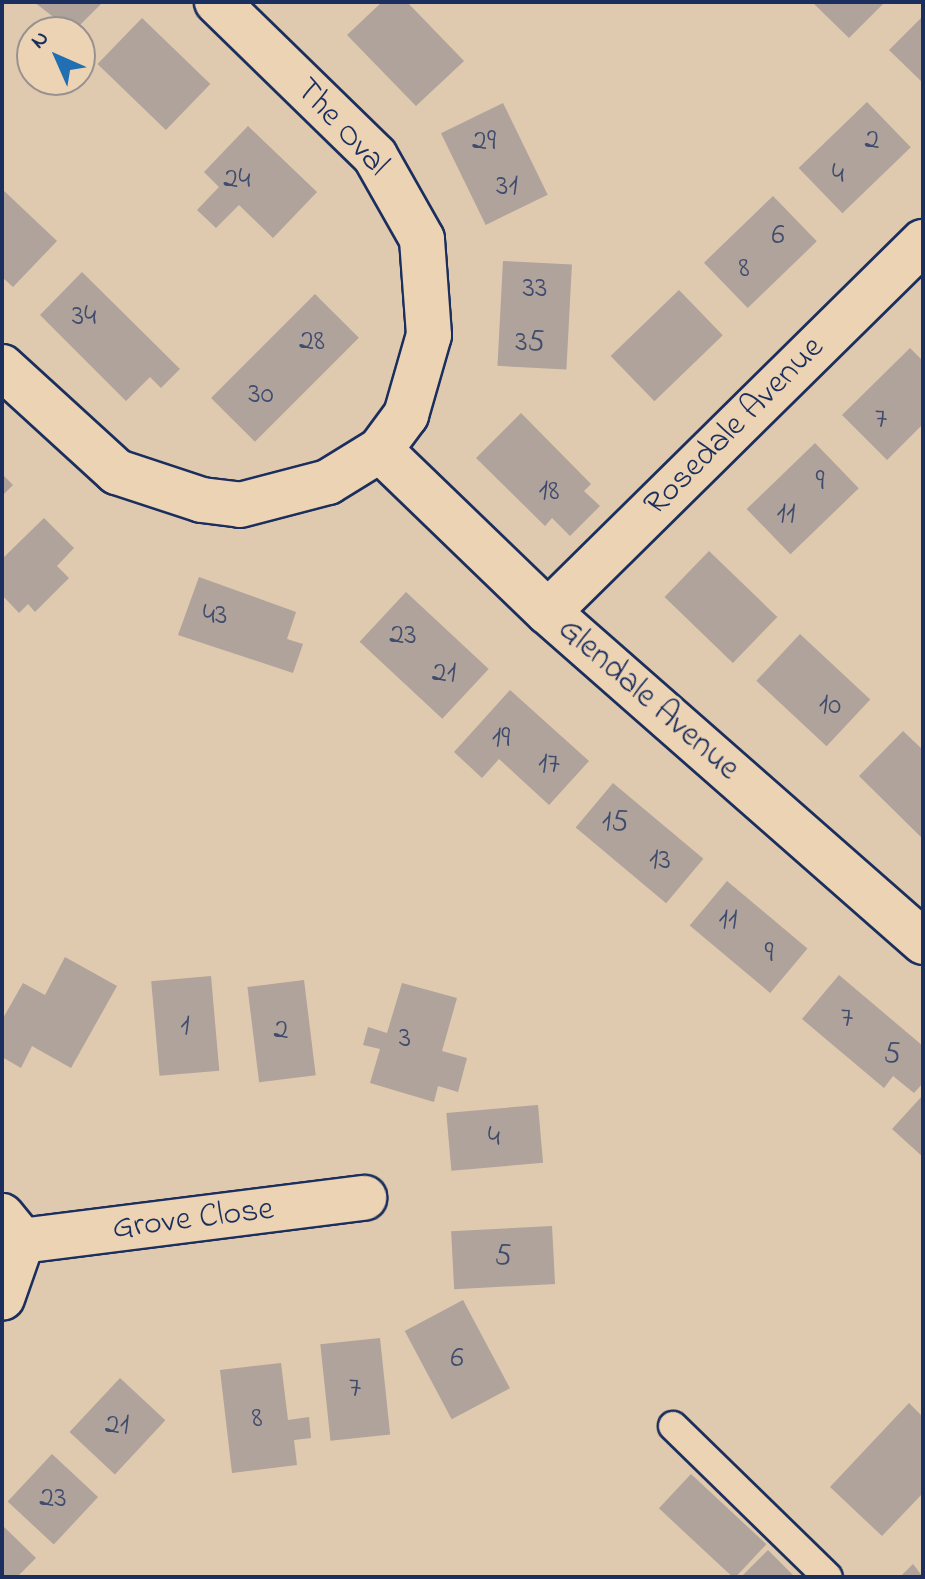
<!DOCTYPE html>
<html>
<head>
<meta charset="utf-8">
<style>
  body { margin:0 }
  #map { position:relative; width:925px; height:1579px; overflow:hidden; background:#dfc9af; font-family:"Indie Flower",sans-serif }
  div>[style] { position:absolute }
  .building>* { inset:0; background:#afa39b; transform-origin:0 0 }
  .roads { filter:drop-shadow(2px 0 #1b2f5e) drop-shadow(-2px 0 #1b2f5e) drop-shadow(0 2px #1b2f5e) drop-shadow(0 -2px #1b2f5e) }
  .lane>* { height:28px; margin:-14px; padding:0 14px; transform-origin:14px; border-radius:14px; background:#ecd3b4 }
  .street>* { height:44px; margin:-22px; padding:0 22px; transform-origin:22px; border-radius:22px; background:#ecd3b4 }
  span { translate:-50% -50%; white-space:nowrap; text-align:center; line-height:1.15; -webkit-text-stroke:6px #ecd3b4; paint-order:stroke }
  .number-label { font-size:30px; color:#404c6d }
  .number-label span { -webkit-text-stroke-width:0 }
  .street-label { font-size:34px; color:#1b2f5e }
  .frame { position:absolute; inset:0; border:4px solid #1b2f5e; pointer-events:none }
  .north { position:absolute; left:16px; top:16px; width:80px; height:80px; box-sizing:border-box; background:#ecd3b4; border:2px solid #989192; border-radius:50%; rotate:315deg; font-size:22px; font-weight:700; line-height:32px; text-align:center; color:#1b2f5e }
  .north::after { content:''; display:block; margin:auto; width:28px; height:36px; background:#1f6fb2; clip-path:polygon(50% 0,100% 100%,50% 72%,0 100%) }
</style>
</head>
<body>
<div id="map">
  <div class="building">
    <div style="clip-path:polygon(34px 2px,103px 2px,73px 32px)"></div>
    <div style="clip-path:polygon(382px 2px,407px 2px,464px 61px,416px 106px,347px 35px)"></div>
    <div style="clip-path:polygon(812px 2px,885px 2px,849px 38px)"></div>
    <div style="clip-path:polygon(923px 16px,923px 83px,889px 50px)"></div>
    <div style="left:142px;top:18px;width:95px;height:64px;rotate:44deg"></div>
    <div style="left:867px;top:102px;width:63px;height:95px;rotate:46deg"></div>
    <div style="left:503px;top:103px;width:102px;height:69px;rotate:64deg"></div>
    <div style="clip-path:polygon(248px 126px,317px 192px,273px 238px,239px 205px,216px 228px,197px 210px,219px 187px,204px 172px)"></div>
    <div style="clip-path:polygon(2px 189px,57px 241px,13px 287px,2px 277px)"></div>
    <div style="left:773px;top:196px;width:63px;height:96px;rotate:46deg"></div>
    <div style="left:503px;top:261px;width:69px;height:105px;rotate:3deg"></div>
    <div style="clip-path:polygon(82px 272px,180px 369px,161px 388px,150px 377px,126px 401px,40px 315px)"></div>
    <div style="left:679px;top:290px;width:63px;height:95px;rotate:46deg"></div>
    <div style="left:315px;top:294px;width:62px;height:147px;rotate:45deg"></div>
    <div style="clip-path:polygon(910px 348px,923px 361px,923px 424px,887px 460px,842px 415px)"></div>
    <div style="clip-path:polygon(521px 413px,591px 484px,584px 491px,600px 506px,570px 536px,552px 518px,545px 526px,476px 458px)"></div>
    <div style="left:815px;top:443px;width:63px;height:95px;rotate:46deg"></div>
    <div style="clip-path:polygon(2px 474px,13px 485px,2px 496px)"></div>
    <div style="clip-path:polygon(44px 518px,74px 548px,57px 566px,69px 578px,35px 612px,28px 604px,19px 613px,2px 595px,2px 559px)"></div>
    <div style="left:709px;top:551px;width:95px;height:64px;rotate:44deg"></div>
    <div style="clip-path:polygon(199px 577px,296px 612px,287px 639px,303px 644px,293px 673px,178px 635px)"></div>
    <div style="left:406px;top:592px;width:113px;height:68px;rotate:43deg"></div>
    <div style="left:800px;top:634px;width:96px;height:64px;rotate:43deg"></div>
    <div style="clip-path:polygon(510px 690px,589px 761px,549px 805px,499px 759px,482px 778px,454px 752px)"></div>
    <div style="clip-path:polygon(903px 731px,923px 750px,923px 839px,859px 776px)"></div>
    <div style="left:613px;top:783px;width:118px;height:58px;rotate:40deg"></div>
    <div style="left:727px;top:881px;width:105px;height:58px;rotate:40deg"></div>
    <div style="clip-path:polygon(65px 957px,117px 986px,71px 1068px,32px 1046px,21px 1068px,2px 1057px,2px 1020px,23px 983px,45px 995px)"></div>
    <div style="clip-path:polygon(839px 975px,923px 1046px,923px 1083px,914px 1093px,893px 1076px,884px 1088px,802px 1019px)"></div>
    <div style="left:211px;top:976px;width:95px;height:60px;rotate:85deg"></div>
    <div style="left:304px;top:980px;width:96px;height:57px;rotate:83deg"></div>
    <div style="clip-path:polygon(402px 983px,457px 998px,442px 1051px,467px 1058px,458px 1092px,438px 1086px,434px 1102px,370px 1083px,380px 1049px,363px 1045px,368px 1027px,387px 1033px)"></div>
    <div style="clip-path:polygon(923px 1095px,923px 1157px,892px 1129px)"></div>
    <div style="left:538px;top:1105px;width:58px;height:92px;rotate:85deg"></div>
    <div style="left:552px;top:1226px;width:58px;height:101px;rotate:87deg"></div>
    <div style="left:463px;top:1300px;width:100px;height:66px;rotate:62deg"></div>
    <div style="left:380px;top:1338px;width:97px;height:60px;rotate:84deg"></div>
    <div style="clip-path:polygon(281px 1363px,288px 1420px,309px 1417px,311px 1438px,294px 1440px,297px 1465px,232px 1473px,220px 1370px)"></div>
    <div style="left:120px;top:1378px;width:62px;height:74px;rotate:43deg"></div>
    <div style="clip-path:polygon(909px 1403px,923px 1417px,923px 1493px,882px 1536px,830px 1487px)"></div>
    <div style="left:52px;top:1454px;width:63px;height:65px;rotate:43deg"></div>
    <div style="left:691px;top:1474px;width:103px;height:47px;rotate:43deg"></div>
    <div style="clip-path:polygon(2px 1525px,36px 1558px,17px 1577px,2px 1577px)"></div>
    <div style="clip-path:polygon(768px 1550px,795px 1577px,741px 1577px)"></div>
    <div style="clip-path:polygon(913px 1564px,923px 1577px,900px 1577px)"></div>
  </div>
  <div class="roads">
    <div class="lane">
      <div style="left:673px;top:1426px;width:216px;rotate:44.3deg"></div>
    </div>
    <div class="street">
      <div style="left:2px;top:367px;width:156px;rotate:42.4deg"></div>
      <div style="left:117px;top:472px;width:89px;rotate:18.2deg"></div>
      <div style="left:202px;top:500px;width:38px;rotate:7deg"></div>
      <div style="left:240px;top:505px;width:91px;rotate:-14.6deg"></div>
      <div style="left:328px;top:482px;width:61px;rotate:-31.6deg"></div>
      <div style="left:380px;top:450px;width:44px;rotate:-53.4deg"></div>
      <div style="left:406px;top:415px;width:83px;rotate:-74deg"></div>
      <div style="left:429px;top:335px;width:96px;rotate:-94.2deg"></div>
      <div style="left:422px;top:239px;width:95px;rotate:-119.5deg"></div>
      <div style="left:375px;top:156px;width:221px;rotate:-135.7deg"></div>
      <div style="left:380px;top:450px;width:233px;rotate:44deg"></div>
      <div style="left:548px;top:612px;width:500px;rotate:41.3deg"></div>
      <div style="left:548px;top:612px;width:527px;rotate:-44.62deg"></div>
      <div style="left:2px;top:1216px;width:32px;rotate:51deg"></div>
      <div style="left:22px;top:1241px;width:60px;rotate:109.3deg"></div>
      <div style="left:22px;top:1241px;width:345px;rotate:-7.2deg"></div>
    </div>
  </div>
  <div class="number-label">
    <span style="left:872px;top:141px">2</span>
    <span style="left:484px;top:142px">29</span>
    <span style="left:838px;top:175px">4</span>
    <span style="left:237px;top:180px">24</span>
    <span style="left:507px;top:187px">31</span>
    <span style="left:778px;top:236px">6</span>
    <span style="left:744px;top:269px">8</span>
    <span style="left:535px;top:289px">33</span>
    <span style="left:84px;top:317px">34</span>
    <span style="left:312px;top:342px">28</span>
    <span style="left:530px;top:343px">35</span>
    <span style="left:261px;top:395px">30</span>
    <span style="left:881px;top:420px">7</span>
    <span style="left:820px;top:482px">9</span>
    <span style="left:549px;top:492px">18</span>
    <span style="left:786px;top:515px">11</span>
    <span style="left:215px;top:616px">43</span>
    <span style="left:403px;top:636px">23</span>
    <span style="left:444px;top:674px">21</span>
    <span style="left:830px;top:706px">10</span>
    <span style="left:501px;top:739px">19</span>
    <span style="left:549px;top:765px">17</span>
    <span style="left:615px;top:823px">15</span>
    <span style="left:660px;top:861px">13</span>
    <span style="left:728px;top:921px">11</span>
    <span style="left:769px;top:954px">9</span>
    <span style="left:847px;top:1019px">7</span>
    <span style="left:185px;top:1027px">1</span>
    <span style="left:281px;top:1031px">2</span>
    <span style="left:405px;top:1039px">3</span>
    <span style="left:892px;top:1055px">5</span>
    <span style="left:494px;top:1138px">4</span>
    <span style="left:503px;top:1257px">5</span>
    <span style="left:457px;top:1359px">6</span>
    <span style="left:355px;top:1389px">7</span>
    <span style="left:257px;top:1419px">8</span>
    <span style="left:117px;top:1426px">21</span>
    <span style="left:53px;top:1499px">23</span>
  </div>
  <div class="street-label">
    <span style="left:341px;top:128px;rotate:47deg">The Oval</span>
    <span style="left:735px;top:427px;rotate:-45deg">Rosedale Avenue</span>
    <span style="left:648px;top:700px;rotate:41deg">Glendale Avenue</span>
    <span style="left:193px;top:1220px;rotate:-7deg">Grove Close</span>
  </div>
  <div class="frame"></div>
  <div class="north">N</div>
</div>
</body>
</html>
